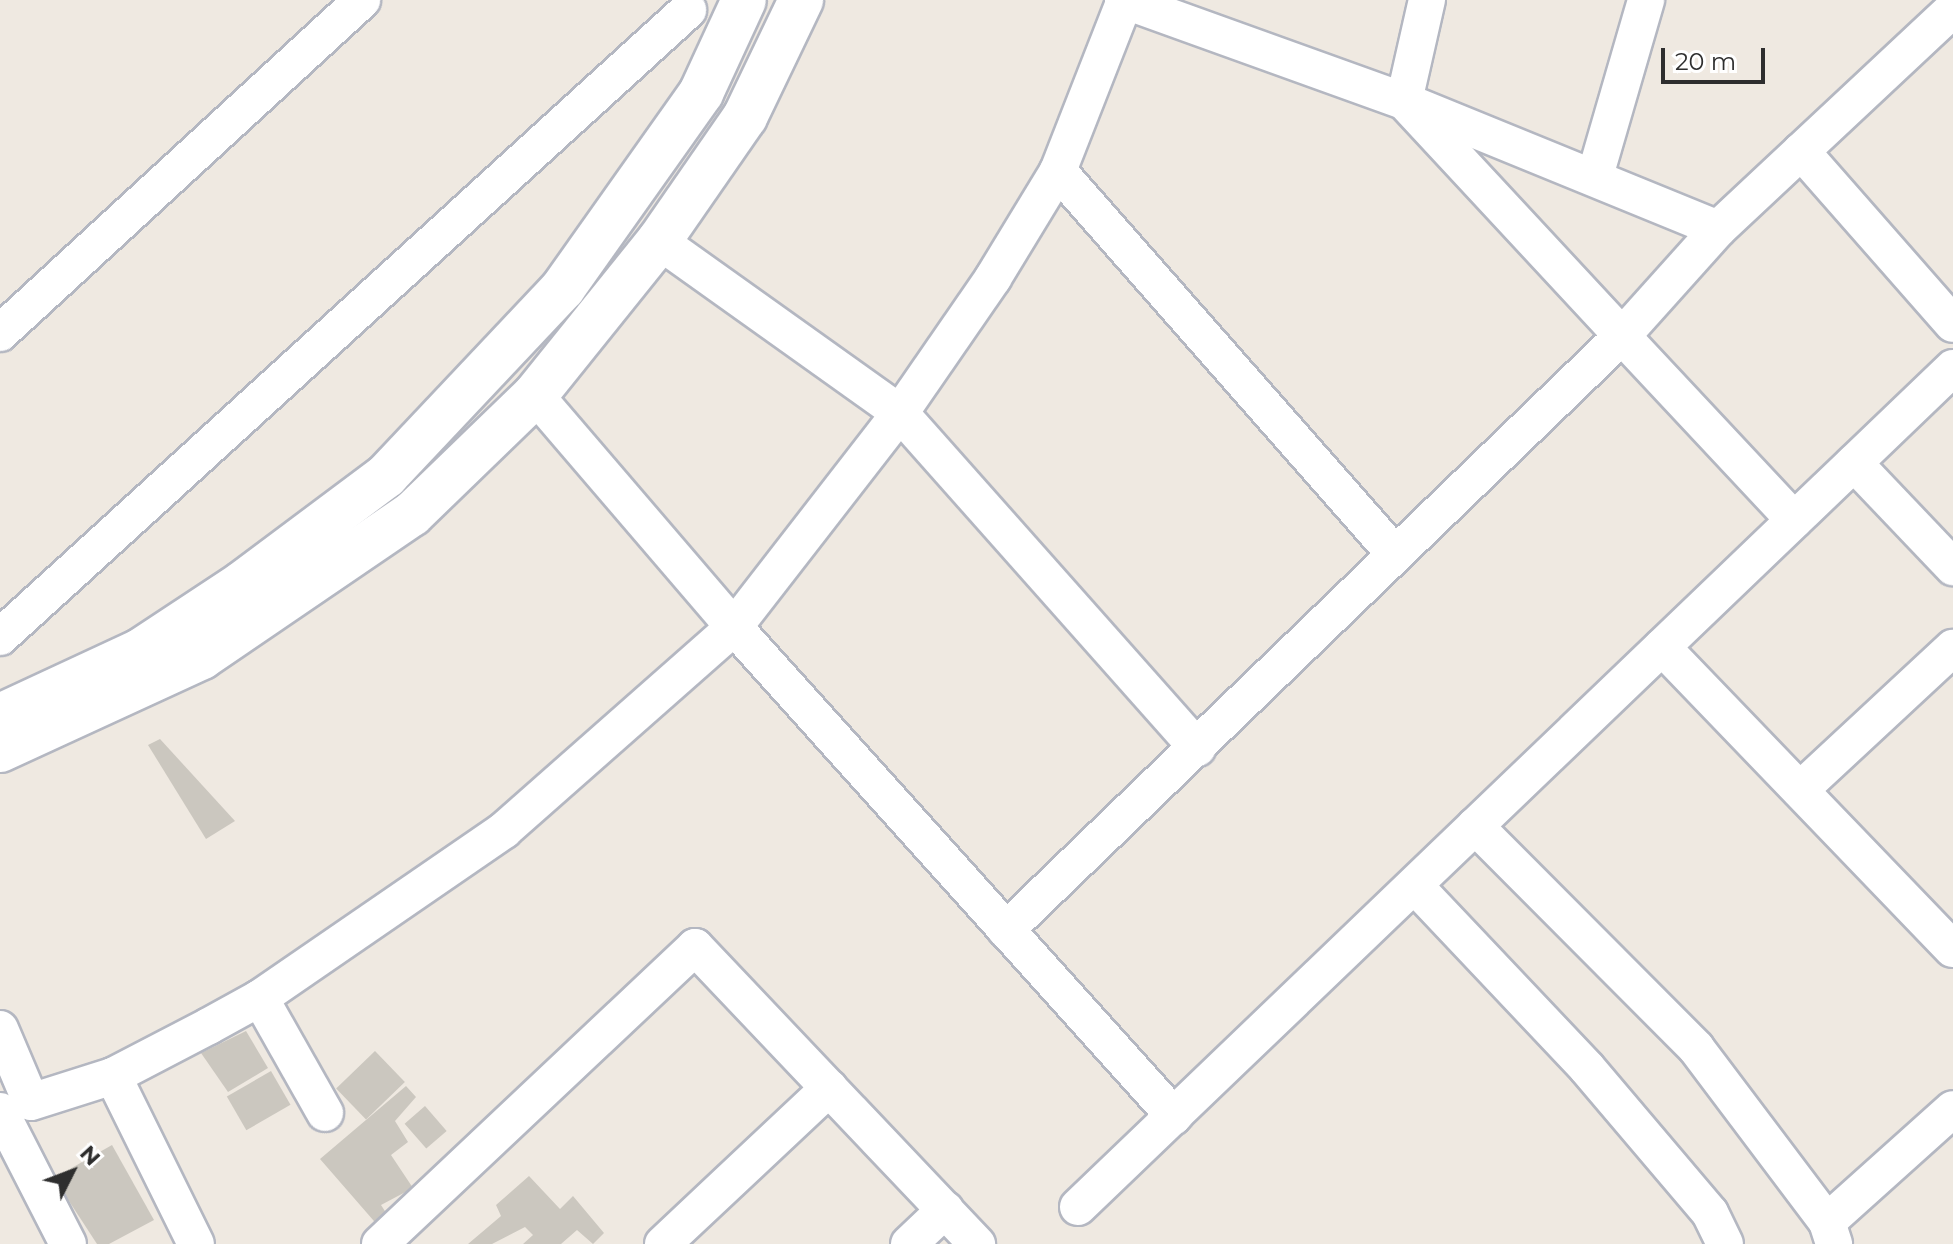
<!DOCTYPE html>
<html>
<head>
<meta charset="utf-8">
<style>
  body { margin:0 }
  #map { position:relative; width:1953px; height:1244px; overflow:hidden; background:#efe9e1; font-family:Montserrat,sans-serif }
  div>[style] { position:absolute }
  .building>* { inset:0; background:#cbc7bf; transform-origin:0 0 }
  .roads { filter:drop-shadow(2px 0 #b4b7c1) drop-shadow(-2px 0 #b4b7c1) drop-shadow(0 2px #b4b7c1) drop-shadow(0 -2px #b4b7c1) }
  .minor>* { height:36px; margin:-18px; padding:0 18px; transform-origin:18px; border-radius:18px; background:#fff }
  .tertiary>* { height:44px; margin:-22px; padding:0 22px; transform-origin:22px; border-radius:22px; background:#fff }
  span { translate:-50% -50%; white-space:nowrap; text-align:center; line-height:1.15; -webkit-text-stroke:8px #fff; paint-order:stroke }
  .north { position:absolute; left:32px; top:1132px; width:80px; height:80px; -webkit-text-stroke:6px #fff; paint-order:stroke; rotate:48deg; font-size:22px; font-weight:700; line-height:32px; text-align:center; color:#2e2e2e }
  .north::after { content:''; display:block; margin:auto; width:28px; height:36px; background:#2e2e2e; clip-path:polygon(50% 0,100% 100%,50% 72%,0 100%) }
  .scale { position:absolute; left:1661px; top:48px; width:104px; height:36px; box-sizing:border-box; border:4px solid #2e2e2e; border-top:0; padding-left:10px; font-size:24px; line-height:28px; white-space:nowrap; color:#2e2e2e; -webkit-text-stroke:6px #fff; paint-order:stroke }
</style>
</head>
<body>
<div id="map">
  <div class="building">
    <div style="clip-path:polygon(160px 739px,235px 821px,206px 839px,148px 745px)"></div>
    <div style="clip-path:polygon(246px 1031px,268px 1068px,228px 1092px,201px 1053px)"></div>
    <div style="left:375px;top:1051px;width:43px;height:54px;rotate:46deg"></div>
    <div style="left:271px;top:1071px;width:39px;height:51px;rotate:60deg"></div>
    <div style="clip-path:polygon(406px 1086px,416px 1097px,395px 1121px,408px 1142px,391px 1155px,413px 1188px,381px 1205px,390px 1219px,380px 1228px,320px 1159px)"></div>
    <div style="left:425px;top:1106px;width:33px;height:27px;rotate:49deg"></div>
    <div style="clip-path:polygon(112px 1145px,154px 1220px,109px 1244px,97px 1244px,54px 1178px)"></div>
    <div style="clip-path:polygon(529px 1176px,560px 1209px,573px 1196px,604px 1233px,593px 1244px,577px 1230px,561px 1244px,523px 1244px,533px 1235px,525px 1227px,492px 1244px,468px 1244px,501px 1216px,496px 1205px)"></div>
  </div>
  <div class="roads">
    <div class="minor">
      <div style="left:1123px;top:0;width:299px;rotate:19.8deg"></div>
      <div style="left:1404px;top:101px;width:104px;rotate:-77.2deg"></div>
      <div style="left:1801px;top:151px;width:230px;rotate:48.7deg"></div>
      <div style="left:1058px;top:171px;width:509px;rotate:48.67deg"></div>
      <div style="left:1595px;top:176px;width:183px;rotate:-73.8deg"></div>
      <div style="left:1718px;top:229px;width:316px;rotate:-43.1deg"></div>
      <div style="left:659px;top:241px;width:296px;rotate:35.5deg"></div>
      <div style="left:900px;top:413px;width:448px;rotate:48.4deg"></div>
      <div style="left:0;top:333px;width:492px;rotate:-42.6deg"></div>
      <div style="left:535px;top:395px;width:306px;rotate:49.4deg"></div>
      <div style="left:734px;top:627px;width:658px;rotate:48.02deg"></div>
      <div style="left:1854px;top:463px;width:144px;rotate:46.4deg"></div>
      <div style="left:0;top:637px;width:931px;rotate:-42.34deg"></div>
      <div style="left:1662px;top:647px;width:419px;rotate:46.1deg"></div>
      <div style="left:1800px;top:790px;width:209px;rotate:-42.9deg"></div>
      <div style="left:1475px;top:826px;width:313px;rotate:45.1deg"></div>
      <div style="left:1696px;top:1048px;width:218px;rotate:53deg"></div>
      <div style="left:1827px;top:1222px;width:23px;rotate:72deg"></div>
      <div style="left:1415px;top:886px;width:250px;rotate:46.6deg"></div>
      <div style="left:1587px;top:1068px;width:190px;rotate:49.7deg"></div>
      <div style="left:1710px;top:1213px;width:34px;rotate:64deg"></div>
      <div style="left:1006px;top:930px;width:856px;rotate:-43.96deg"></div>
      <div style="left:1622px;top:336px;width:144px;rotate:-48.1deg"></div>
      <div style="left:1718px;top:229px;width:339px;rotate:-157.8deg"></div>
      <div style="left:1404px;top:101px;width:321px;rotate:47.1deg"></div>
      <div style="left:1622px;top:336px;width:252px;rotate:46.9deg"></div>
      <div style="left:260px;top:998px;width:132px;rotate:60.5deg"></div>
      <div style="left:0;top:1029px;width:79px;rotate:67deg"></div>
      <div style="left:31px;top:1102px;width:86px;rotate:-17.6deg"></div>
      <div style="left:113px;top:1076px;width:108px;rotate:-27.5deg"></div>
      <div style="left:209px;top:1026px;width:58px;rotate:-28.8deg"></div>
      <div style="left:260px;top:998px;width:296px;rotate:-34.5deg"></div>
      <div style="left:504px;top:830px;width:307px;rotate:-41.4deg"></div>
      <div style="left:734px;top:627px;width:271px;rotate:-52.2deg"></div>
      <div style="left:900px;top:413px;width:164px;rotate:-55.4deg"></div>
      <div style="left:993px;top:278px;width:125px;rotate:-58.7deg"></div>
      <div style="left:1058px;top:171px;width:184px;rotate:-68.6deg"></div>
      <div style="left:113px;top:1076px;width:187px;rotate:63.7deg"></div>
      <div style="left:0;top:1111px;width:149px;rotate:62.9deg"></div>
      <div style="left:1078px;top:1207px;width:1212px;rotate:-43.8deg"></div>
      <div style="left:1827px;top:1222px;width:169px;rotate:-41.9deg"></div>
      <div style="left:380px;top:1244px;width:433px;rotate:-43.3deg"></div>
      <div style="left:695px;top:947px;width:410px;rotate:46.5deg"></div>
      <div style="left:663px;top:1244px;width:228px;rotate:-43.2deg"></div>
      <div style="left:909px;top:1244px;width:50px;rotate:-43.4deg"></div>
    </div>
    <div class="tertiary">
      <div style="left:0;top:716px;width:154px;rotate:-24.9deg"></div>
      <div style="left:140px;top:651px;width:123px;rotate:-33.4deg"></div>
      <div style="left:243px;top:583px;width:179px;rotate:-36.8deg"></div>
      <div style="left:386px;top:476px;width:258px;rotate:-46.7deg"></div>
      <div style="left:563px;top:288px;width:239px;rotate:-54.7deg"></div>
      <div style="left:701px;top:93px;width:102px;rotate:-65.2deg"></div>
      <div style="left:0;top:750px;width:222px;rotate:-24.7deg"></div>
      <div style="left:202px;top:657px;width:254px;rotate:-34.3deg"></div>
      <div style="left:412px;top:514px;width:171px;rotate:-44.1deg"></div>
      <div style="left:535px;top:395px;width:198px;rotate:-51.2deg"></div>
      <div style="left:659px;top:241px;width:151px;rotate:-55.3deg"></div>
      <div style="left:745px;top:117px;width:130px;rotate:-64.4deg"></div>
    </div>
  </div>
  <div class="north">N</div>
  <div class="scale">20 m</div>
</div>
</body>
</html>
